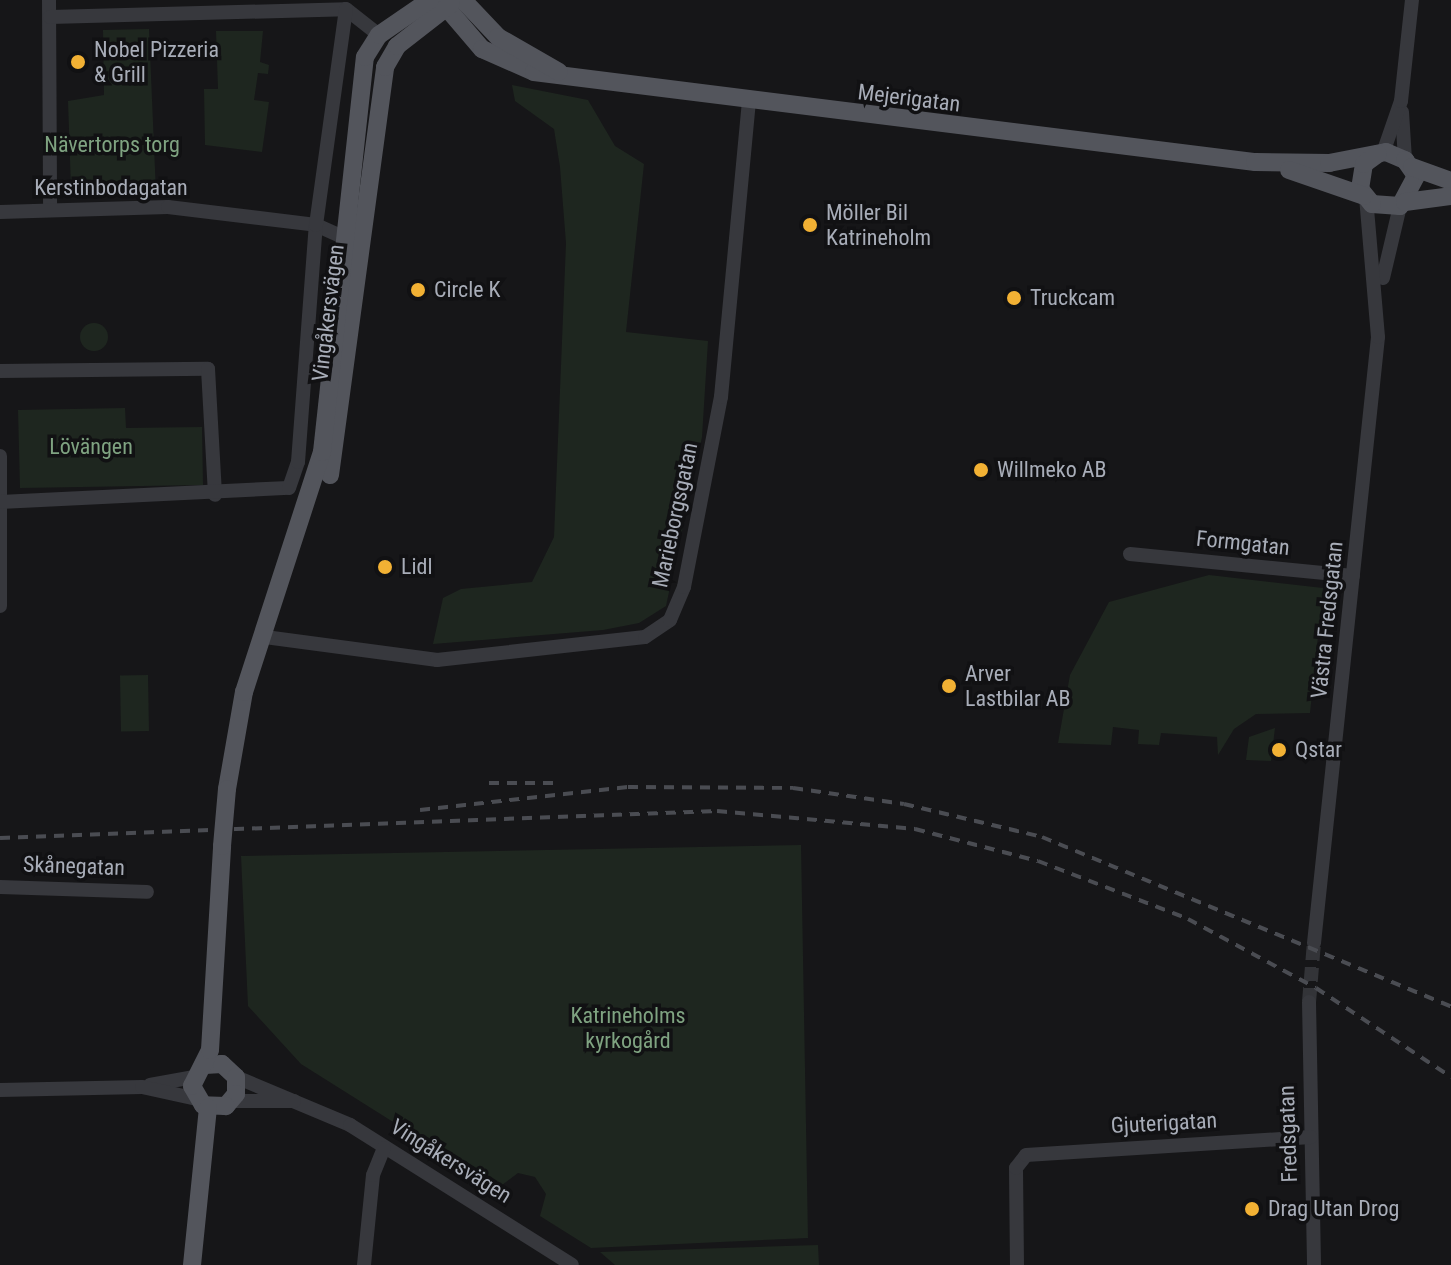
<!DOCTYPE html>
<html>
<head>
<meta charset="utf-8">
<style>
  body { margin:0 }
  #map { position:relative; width:1451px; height:1265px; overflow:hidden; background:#161618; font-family:"Roboto Condensed",sans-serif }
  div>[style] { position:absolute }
  .green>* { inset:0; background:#1e261f; transform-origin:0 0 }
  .round { border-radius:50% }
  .minor-tunnel>* { height:14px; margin-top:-7px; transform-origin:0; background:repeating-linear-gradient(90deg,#333438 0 14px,transparent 0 21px) }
  .minor>* { height:14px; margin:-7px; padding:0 7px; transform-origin:7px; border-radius:7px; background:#37383d }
  .major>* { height:18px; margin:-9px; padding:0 9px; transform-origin:9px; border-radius:9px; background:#53555c }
  .rail>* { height:4px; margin-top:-2px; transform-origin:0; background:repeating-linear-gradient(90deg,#4a4c52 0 10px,transparent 0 18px) }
  .major-bridge>* { height:18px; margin:-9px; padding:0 9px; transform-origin:9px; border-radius:9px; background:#53555c }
  .dots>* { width:22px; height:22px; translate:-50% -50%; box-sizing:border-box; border:4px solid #111113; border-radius:50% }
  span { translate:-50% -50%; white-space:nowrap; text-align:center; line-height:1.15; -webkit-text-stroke:7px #111113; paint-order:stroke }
  .poi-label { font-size:22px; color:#a8adb8 }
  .left { translate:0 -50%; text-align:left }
  .street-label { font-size:22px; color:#a8adb8 }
  .park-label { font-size:22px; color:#7fa381 }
</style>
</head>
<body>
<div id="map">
  <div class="green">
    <div style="clip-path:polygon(149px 29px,156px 193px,79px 194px,71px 188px,68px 101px,104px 95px,103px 30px)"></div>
    <div style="clip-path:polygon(216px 31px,263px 31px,260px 62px,269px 65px,268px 74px,258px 73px,254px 100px,269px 102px,262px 152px,205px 145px,204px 89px,218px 89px)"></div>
    <div style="clip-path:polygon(512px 85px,588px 100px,615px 146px,644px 164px,626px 332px,708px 341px,702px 437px,666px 606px,639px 623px,603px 630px,433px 644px,443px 598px,461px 589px,532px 582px,554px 537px,566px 243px,560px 167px,554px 129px,515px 101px)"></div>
    <div class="round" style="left:80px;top:323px;width:28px;height:28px"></div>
    <div style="clip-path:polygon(125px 408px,126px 428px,202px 427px,203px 485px,20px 488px,18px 410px)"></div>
    <div style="clip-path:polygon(1209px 575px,1323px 588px,1310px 713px,1256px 714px,1234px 729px,1218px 755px,1217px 737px,1161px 733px,1159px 745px,1138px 744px,1139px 730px,1113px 727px,1111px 745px,1058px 743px,1070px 675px,1109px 602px)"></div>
    <div style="left:148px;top:675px;width:56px;height:28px;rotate:89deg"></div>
    <div style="clip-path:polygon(1275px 728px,1271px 761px,1246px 760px,1249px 737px)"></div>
    <div style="clip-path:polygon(801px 845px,808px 1238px,591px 1248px,540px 1216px,546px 1194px,535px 1177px,518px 1173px,498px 1188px,301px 1064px,248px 1006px,241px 856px)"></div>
    <div style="clip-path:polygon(818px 1245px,819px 1265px,615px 1265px,600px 1252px)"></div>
  </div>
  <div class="minor-tunnel">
    <div style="left:1309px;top:1002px;width:59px;rotate:-85.2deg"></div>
  </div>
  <div class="minor">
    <div style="left:49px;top:0;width:207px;rotate:89.7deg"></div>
    <div style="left:50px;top:17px;width:296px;rotate:-1.5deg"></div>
    <div style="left:346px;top:9px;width:42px;rotate:38.2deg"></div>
    <div style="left:1402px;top:112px;width:48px;rotate:86.4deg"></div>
    <div style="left:1383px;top:153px;width:55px;rotate:-70.9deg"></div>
    <div style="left:1401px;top:101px;width:102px;rotate:-83.8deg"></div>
    <div style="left:0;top:212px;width:168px;rotate:-1.7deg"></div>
    <div style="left:168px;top:207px;width:149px;rotate:6.9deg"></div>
    <div style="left:316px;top:225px;width:27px;rotate:24deg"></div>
    <div style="left:1383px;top:278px;width:74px;rotate:-76.7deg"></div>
    <div style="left:0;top:371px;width:208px;rotate:-0.6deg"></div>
    <div style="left:208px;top:369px;width:126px;rotate:86.8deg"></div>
    <div style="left:0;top:456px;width:150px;rotate:90deg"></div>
    <div style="left:0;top:502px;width:289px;rotate:-2.8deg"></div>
    <div style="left:289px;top:488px;width:28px;rotate:-71deg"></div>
    <div style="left:298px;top:462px;width:238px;rotate:-85.7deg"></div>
    <div style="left:316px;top:225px;width:218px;rotate:-82.1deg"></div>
    <div style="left:1130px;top:554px;width:224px;rotate:5.6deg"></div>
    <div style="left:265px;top:637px;width:174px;rotate:7.6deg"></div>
    <div style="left:437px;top:660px;width:209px;rotate:-6.3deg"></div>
    <div style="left:645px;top:637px;width:30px;rotate:-34deg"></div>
    <div style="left:670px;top:620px;width:36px;rotate:-67deg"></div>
    <div style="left:684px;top:587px;width:194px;rotate:-79deg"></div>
    <div style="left:721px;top:397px;width:295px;rotate:-84.6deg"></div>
    <div style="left:0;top:887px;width:147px;rotate:1.9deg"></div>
    <div style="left:1314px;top:943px;width:609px;rotate:-83.97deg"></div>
    <div style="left:1378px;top:337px;width:140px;rotate:-94.9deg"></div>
    <div style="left:1309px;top:1002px;width:263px;rotate:88.9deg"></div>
    <div style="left:236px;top:1077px;width:124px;rotate:22.8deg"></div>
    <div style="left:350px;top:1125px;width:262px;rotate:32.2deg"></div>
    <div style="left:150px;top:1085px;width:45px;rotate:-10.3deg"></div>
    <div style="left:0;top:1090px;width:142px;rotate:-1.2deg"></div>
    <div style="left:142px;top:1087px;width:56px;rotate:12.3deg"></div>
    <div style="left:232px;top:1101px;width:62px"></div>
    <div style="left:364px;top:1265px;width:90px;rotate:-84.3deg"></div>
    <div style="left:373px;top:1175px;width:29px;rotate:-68deg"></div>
    <div style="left:1017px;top:1265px;width:97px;rotate:-90.6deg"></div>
    <div style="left:1016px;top:1168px;width:16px;rotate:-52deg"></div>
    <div style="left:1026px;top:1155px;width:285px;rotate:-3.6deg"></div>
  </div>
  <div class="major">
    <div style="left:440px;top:0;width:65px;rotate:49.4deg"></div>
    <div style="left:482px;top:49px;width:57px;rotate:23.9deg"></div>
    <div style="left:534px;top:72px;width:727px;rotate:7.12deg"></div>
    <div style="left:1255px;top:162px;width:74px;rotate:0.8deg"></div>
    <div style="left:1329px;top:163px;width:58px;rotate:-10.9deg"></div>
    <div style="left:1386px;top:152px;width:21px;rotate:23deg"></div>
    <div style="left:1405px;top:160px;width:19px;rotate:55deg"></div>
    <div style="left:1416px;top:176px;width:34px;rotate:118deg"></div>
    <div style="left:1400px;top:206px;width:28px;rotate:-176deg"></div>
    <div style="left:1372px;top:204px;width:19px;rotate:-129deg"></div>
    <div style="left:1360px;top:189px;width:25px;rotate:-81deg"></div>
    <div style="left:1364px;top:164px;width:17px;rotate:-36deg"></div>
    <div style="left:463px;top:0;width:51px;rotate:46.6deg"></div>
    <div style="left:498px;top:37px;width:70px;rotate:29.8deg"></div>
    <div style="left:1412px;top:167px;width:41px;rotate:19.7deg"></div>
    <div style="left:1289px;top:170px;width:79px;rotate:19.1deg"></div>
    <div style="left:1405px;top:202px;width:46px;rotate:-7.4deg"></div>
    <div style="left:330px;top:475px;width:412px;rotate:-82.3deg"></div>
    <div style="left:385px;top:67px;width:24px;rotate:-60deg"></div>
    <div style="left:397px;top:46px;width:68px;rotate:-37.9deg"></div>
    <div style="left:227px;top:789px;width:98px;rotate:-80.1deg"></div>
    <div style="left:244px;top:692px;width:252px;rotate:-72deg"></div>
    <div style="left:322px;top:452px;width:397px;rotate:-83.8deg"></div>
    <div style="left:365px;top:57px;width:26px;rotate:-58deg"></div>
    <div style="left:379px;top:35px;width:62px;rotate:-34.5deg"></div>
    <div style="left:205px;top:1065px;width:17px;rotate:-3deg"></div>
    <div style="left:222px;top:1064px;width:19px;rotate:43deg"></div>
    <div style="left:236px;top:1077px;width:17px;rotate:90deg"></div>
    <div style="left:236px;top:1094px;width:16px;rotate:130deg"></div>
    <div style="left:226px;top:1106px;width:23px;rotate:-178deg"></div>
    <div style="left:203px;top:1105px;width:22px;rotate:-120deg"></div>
    <div style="left:192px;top:1086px;width:40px;rotate:-63.4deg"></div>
    <div style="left:210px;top:1050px;width:204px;rotate:-86.6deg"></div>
    <div style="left:192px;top:1265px;width:158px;rotate:-84.2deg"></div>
  </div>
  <div class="rail">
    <div style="left:489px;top:783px;width:72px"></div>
    <div style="left:420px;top:810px;width:209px;rotate:-6.3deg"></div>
    <div style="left:628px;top:787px;width:165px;rotate:0.3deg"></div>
    <div style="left:793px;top:788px;width:112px;rotate:8.2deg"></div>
    <div style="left:904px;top:804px;width:142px;rotate:13.4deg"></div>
    <div style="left:1042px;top:837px;width:443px;rotate:22.5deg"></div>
    <div style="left:0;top:838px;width:718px;rotate:-2.16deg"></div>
    <div style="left:717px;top:811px;width:199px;rotate:5.2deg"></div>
    <div style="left:915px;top:829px;width:127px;rotate:14.6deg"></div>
    <div style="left:1038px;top:861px;width:161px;rotate:21.1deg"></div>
    <div style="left:1188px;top:919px;width:145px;rotate:28.3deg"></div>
    <div style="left:1316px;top:988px;width:162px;rotate:33.4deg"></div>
  </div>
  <div class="major-bridge">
    <div style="left:222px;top:846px;width:57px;rotate:-85deg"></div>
  </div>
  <div class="dots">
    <div style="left:78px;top:62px;background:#f2b134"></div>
    <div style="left:810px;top:225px;background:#f2b134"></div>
    <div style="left:418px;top:290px;background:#f2b134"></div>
    <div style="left:1014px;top:298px;background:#f2b134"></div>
    <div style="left:981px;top:470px;background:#f2b134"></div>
    <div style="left:385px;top:567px;background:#f2b134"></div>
    <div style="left:949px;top:686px;background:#f2b134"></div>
    <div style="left:1279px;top:750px;background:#f2b134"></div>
    <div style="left:1252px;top:1209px;background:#f2b134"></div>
  </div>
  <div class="poi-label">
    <span class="left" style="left:94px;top:62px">Nobel Pizzeria<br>&amp; Grill</span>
    <span class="left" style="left:826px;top:225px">Möller Bil<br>Katrineholm</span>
    <span class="left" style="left:434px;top:290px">Circle K</span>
    <span class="left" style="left:1030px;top:298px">Truckcam</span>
    <span class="left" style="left:997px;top:470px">Willmeko AB</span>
    <span class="left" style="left:401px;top:567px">Lidl</span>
    <span class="left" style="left:965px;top:686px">Arver<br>Lastbilar AB</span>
    <span class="left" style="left:1295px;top:750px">Qstar</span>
    <span class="left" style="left:1268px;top:1209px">Drag Utan Drog</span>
  </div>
  <div class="street-label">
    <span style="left:909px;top:98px;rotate:7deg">Mejerigatan</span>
    <span style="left:111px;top:188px">Kerstinbodagatan</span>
    <span style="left:328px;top:313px;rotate:-83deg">Vingåkersvägen</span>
    <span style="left:675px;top:515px;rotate:-78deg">Marieborgsgatan</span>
    <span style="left:1243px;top:543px;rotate:6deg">Formgatan</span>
    <span style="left:1327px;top:620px;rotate:-84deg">Västra Fredsgatan</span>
    <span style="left:74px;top:866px;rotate:2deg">Skånegatan</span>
    <span style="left:1164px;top:1123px;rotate:-3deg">Gjuterigatan</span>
    <span style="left:1288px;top:1134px;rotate:-92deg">Fredsgatan</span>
    <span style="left:451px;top:1161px;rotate:32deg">Vingåkersvägen</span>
  </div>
  <div class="park-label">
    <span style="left:112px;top:145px">Nävertorps torg</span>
    <span style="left:91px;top:447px">Lövängen</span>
    <span style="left:628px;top:1028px">Katrineholms<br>kyrkogård</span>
  </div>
</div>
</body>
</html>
